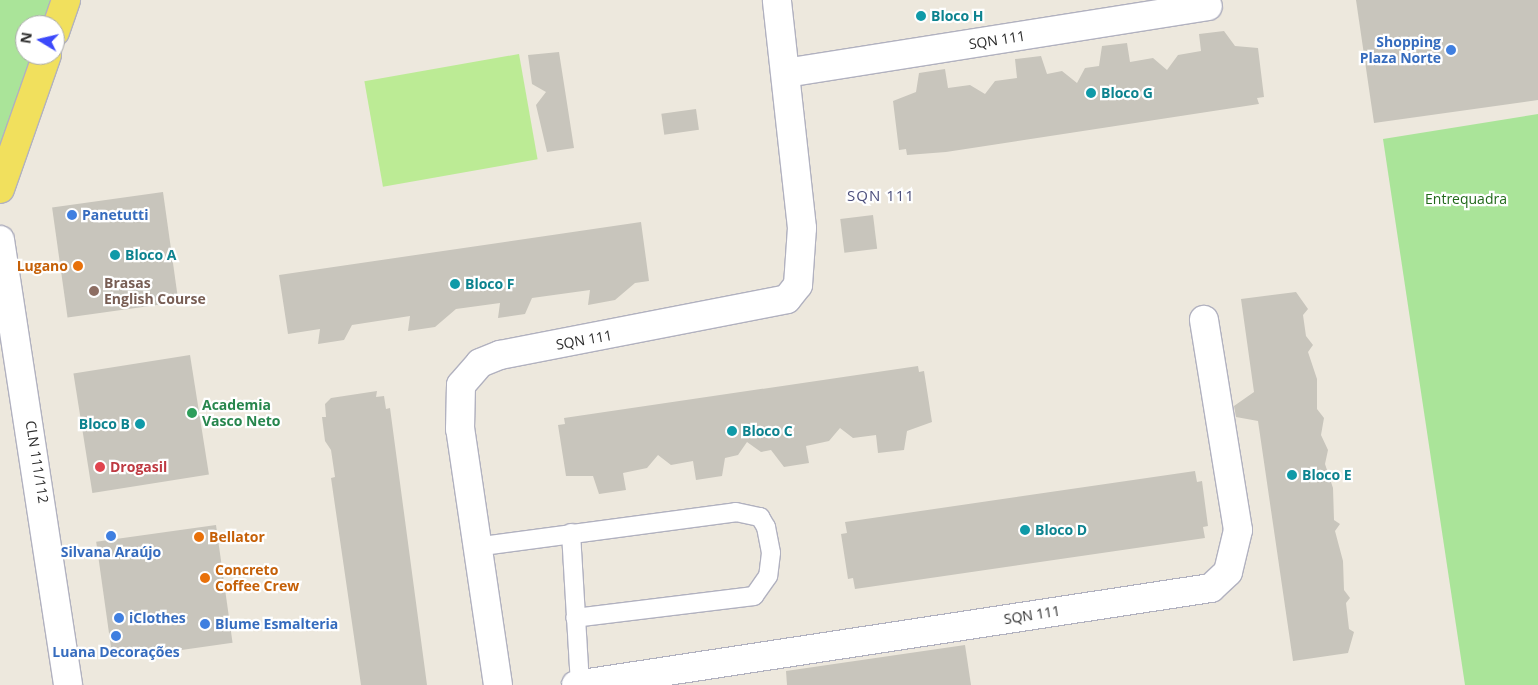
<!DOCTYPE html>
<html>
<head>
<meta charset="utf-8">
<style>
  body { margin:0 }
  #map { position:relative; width:1538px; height:685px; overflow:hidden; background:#ede8dd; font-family:"Open Sans",sans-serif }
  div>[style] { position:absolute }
  .green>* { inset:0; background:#aae499 }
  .pitch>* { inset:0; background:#bceb95; transform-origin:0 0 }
  .building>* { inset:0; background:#c8c5bc; transform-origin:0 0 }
  .roads { filter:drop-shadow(1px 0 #b1b1bf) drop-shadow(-1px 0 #b1b1bf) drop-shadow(0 1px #b1b1bf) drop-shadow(0 -1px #b1b1bf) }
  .service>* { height:18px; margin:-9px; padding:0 9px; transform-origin:9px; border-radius:9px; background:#fff }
  .minor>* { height:28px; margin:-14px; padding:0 14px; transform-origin:14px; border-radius:14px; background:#fff }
  .tertiary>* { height:28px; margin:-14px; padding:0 14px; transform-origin:14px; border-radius:14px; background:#fff }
  .primary>* { height:28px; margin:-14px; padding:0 14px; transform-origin:14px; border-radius:14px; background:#f1e05d }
  .dots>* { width:14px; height:14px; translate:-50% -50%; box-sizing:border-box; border:2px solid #fff; border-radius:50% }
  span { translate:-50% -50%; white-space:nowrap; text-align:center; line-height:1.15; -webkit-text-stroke:4.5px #fff; paint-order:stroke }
  .culture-label { font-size:14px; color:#0d838f; font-weight:700 }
  .left { translate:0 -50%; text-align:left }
  .right { translate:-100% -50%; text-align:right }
  .street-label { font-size:14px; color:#2b2b2b }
  .shop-label { font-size:14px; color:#366cbe; font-weight:700 }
  .park-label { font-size:14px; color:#21691a }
  .food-label { font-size:14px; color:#c56008; font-weight:700 }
  .education-label { font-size:14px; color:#785e54; font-weight:700 }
  .leisure-label { font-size:14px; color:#27864d; font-weight:700 }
  .health-label { font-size:14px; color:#be3a42; font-weight:700 }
  .neighbourhood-label { font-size:15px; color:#4b4e7c; letter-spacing:1px }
  .north { position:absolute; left:15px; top:15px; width:50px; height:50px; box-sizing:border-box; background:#fff; border:1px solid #aaa; border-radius:50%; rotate:279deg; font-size:14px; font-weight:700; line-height:20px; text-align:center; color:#2b2b2b }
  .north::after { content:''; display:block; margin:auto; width:18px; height:22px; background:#3c49fb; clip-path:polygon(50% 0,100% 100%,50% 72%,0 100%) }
</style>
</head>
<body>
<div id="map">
  <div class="green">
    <div style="clip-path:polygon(0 0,53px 0,45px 25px,25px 25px,25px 55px,34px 55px,0 156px)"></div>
    <div style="clip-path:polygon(1538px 114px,1538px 685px,1465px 685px,1383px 139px)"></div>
  </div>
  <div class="pitch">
    <div style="left:519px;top:54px;width:107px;height:157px;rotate:80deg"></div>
  </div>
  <div class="building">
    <div style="clip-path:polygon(1356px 0,1538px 0,1538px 100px,1374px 123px)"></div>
    <div style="clip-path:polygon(1224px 31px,1235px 46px,1258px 48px,1264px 97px,1257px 98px,1259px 104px,946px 152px,907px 155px,906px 149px,899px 150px,893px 101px,916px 92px,919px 73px,945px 69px,948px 88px,970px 85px,985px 94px,995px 81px,1017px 78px,1015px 59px,1041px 56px,1047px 74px,1062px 71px,1077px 83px,1085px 68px,1099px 66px,1102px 46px,1127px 43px,1130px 62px,1153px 58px,1167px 70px,1178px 55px,1201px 51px,1199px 34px)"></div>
    <div style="clip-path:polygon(559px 52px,574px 148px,547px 152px,536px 105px,546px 92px,532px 84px,528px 55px)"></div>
    <div style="left:696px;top:109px;width:21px;height:35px;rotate:82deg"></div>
    <div style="left:163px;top:192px;width:111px;height:112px;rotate:82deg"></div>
    <div style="left:873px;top:215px;width:34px;height:33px;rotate:83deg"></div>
    <div style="clip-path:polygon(641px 222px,649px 281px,635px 283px,615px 300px,588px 305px,590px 290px,532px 298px,525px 314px,498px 318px,500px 303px,456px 309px,435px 327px,408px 331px,410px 316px,352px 325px,344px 340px,318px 344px,320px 329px,288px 334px,279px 275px)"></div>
    <div style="clip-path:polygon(1296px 292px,1308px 309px,1303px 315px,1306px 336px,1313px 345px,1308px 352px,1317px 379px,1317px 409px,1324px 418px,1321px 435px,1328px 450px,1325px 464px,1333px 488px,1334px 520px,1340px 524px,1335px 531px,1343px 561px,1344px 590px,1350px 598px,1346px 603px,1349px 629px,1354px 632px,1348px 653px,1293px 661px,1258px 421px,1236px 417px,1234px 406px,1254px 392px,1241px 299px)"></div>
    <div style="left:190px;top:355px;width:121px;height:118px;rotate:81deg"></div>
    <div style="clip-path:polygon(918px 366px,919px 372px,924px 371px,932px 422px,907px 431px,904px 450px,878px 453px,876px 435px,853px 438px,840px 428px,829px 441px,806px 446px,809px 463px,784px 467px,771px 450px,761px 452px,747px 442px,738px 455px,725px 458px,722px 476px,696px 480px,693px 461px,671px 465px,658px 455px,647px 468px,623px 473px,626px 490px,599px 494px,593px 476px,566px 476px,558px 425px,565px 424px,564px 418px)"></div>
    <div style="clip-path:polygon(377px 391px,376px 397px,384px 396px,386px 409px,390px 408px,427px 685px,361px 685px,331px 478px,335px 477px,331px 450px,325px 441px,322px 417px,326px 417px,325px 404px,331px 398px)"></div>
    <div style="clip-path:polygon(1195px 471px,1197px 482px,1202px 481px,1208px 526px,1203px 527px,1205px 538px,855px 589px,853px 578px,848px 579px,841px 534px,847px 533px,845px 522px)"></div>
    <div style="left:216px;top:525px;width:119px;height:121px;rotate:82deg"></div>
    <div style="clip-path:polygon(965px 645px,971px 685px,787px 685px,786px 671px)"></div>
  </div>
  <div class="roads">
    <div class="service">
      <div style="left:571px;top:533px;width:151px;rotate:86.6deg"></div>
      <div style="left:475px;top:547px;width:263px;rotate:-7.6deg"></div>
      <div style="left:736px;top:512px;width:25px;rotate:12deg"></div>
      <div style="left:760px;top:517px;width:12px;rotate:59deg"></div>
      <div style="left:766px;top:527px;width:26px;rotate:79deg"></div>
      <div style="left:771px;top:553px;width:23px;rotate:97deg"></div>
      <div style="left:768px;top:576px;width:24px;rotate:125deg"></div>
      <div style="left:754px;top:596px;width:180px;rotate:173deg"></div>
    </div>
    <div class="minor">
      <div style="left:786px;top:73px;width:427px;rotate:-9deg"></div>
      <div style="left:498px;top:685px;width:259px;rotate:-98.4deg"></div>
      <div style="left:460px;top:429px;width:44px;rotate:-88.7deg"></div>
      <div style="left:461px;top:385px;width:29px;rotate:-49deg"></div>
      <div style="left:480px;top:363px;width:22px;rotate:-22deg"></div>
      <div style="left:500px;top:355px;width:292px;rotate:-11deg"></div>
      <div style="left:787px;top:299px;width:18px;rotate:-52deg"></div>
      <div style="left:798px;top:285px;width:57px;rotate:-86deg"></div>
      <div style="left:802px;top:228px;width:229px;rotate:-96.3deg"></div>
      <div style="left:576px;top:685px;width:642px;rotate:-8.69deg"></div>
      <div style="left:1211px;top:588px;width:23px;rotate:-43deg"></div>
      <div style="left:1228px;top:572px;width:43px;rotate:-76.6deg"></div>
      <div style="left:1238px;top:530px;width:213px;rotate:-99.2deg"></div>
    </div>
    <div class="tertiary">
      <div style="left:0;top:240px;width:450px;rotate:81.3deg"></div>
    </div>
    <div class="primary">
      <div style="left:55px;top:32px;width:34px;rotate:-71deg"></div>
      <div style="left:0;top:189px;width:142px;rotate:-70.7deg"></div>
    </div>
  </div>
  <div class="dots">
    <div style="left:921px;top:16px;background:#0f9aa8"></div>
    <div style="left:1451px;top:50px;background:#3f7fe0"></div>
    <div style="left:1091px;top:93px;background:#0f9aa8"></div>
    <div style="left:72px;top:215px;background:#3f7fe0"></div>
    <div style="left:115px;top:255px;background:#0f9aa8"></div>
    <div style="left:78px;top:266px;background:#e8710a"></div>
    <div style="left:455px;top:284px;background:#0f9aa8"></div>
    <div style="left:94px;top:291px;background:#8d6e63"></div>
    <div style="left:192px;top:413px;background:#2e9e5b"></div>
    <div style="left:140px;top:424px;background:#0f9aa8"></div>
    <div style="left:732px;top:431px;background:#0f9aa8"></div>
    <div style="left:100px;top:467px;background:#e0444e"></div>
    <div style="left:1292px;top:475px;background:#0f9aa8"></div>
    <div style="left:1025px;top:530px;background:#0f9aa8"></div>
    <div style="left:111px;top:536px;background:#3f7fe0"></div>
    <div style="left:199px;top:537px;background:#e8710a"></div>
    <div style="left:205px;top:578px;background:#e8710a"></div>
    <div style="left:119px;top:618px;background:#3f7fe0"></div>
    <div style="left:205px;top:624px;background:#3f7fe0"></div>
    <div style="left:116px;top:636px;background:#3f7fe0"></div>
  </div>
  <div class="culture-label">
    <span class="left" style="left:931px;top:16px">Bloco H</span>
    <span class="left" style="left:1101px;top:93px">Bloco G</span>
    <span class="left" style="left:125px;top:255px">Bloco A</span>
    <span class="left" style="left:465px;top:284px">Bloco F</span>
    <span class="right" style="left:130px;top:424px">Bloco B</span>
    <span class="left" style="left:742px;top:431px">Bloco C</span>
    <span class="left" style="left:1302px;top:475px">Bloco E</span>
    <span class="left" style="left:1035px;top:530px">Bloco D</span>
  </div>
  <div class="street-label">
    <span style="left:997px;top:40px;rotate:-9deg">SQN 111</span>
    <span style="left:584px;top:340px;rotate:-10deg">SQN 111</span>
    <span style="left:37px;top:462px;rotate:81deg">CLN 111/112</span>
    <span style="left:1032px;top:615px;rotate:-9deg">SQN 111</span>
  </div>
  <div class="shop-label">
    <span class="right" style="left:1441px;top:50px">Shopping<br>Plaza Norte</span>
    <span class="left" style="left:82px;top:215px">Panetutti</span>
    <span style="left:111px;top:552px">Silvana Araújo</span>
    <span class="left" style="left:129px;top:618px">iClothes</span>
    <span class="left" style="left:215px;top:624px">Blume Esmalteria</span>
    <span style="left:116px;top:652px">Luana Decorações</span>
  </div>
  <div class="park-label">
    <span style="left:1466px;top:199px">Entrequadra</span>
  </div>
  <div class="food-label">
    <span class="right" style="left:68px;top:266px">Lugano</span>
    <span class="left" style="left:209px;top:537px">Bellator</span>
    <span class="left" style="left:215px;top:578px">Concreto<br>Coffee Crew</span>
  </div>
  <div class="education-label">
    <span class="left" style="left:104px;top:291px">Brasas<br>English Course</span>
  </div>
  <div class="leisure-label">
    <span class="left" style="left:202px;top:413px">Academia<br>Vasco Neto</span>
  </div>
  <div class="health-label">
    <span class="left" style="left:110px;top:467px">Drogasil</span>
  </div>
  <div class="neighbourhood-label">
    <span style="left:881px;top:196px">SQN 111</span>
  </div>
  <div class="north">N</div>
</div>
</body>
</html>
